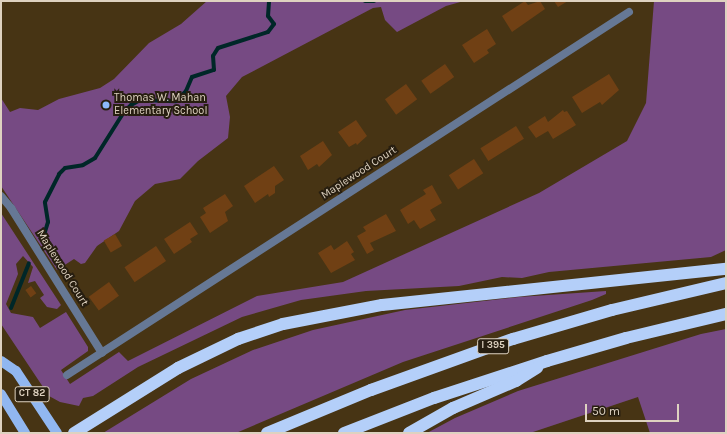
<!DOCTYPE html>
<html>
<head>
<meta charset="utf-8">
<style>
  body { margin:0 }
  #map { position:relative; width:727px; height:434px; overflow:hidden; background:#473414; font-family:Karla,sans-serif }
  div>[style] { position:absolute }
  .green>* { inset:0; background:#764a83 }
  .stream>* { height:4px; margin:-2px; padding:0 2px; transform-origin:2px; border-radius:2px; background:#002728 }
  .building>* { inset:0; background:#704014; transform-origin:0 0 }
  .street>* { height:8px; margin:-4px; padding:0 4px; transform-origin:4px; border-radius:4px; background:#667895 }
  .primary>* { height:10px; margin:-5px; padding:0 5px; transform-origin:5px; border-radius:5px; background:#91b7f0 }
  .highway>* { height:12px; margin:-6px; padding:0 6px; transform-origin:6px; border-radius:6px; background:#b4cff9 }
  .dots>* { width:11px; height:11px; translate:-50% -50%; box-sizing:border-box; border:2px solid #271e10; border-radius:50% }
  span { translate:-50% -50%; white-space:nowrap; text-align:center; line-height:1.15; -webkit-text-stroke:4px #271e10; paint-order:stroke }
  .shield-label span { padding:1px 3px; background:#271e10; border:1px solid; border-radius:3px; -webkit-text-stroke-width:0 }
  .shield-label { font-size:10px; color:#ded2c0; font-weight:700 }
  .poi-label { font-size:11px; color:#ded2c0 }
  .left { translate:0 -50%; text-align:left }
  .street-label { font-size:11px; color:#ded2c0 }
  .frame { position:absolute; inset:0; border:2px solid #ded2c0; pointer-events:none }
  .scale { position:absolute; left:585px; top:404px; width:94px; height:18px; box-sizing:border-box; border:2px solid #ded2c0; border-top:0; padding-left:5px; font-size:12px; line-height:14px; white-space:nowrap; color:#ded2c0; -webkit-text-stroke:3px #271e10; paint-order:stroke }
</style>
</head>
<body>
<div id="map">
  <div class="green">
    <div style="clip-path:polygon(207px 1px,464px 1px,446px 6px,397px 32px,385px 20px,381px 7px,373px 8px,242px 77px,226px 96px,230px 117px,228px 138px,198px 161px,180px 179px,155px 184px,135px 201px,119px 231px,97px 246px,85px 263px,81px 264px,74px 259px,57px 270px,1px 186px,1px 98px,10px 112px,20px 108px,38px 110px,59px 99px,100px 88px,114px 79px,149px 43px,181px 24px)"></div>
    <div style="clip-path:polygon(654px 1px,726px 1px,726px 250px,711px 257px,549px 272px,522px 278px,502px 277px,459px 286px,366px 291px,301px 300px,242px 317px,138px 367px,93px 396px,83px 398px,79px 406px,60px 402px,49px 396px,1px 324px,1px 213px,61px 305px,57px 309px,47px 307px,40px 298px,44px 295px,35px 281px,28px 283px,33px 267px,23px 256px,16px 264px,18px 274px,6px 304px,11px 313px,33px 317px,40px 328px,66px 312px,88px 347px,88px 351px,61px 370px,70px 384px,119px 352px,128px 361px,257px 296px,343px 282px,539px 193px,627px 141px,646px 103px)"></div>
    <div style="clip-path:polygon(606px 291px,606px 294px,592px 300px,403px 362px,236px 433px,103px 433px,191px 379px,253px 350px,313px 330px,405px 310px,519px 297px)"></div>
    <div style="clip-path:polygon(726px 329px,726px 433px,650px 433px,638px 397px,530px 433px,427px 433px,455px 418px,518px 391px,701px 334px)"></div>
  </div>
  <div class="stream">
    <div style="left:365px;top:1px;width:9px"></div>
    <div style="left:44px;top:235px;width:14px;rotate:-73deg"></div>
    <div style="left:48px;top:222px;width:20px;rotate:-99deg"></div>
    <div style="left:45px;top:202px;width:31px;rotate:-63deg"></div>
    <div style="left:59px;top:174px;width:8px;rotate:-45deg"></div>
    <div style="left:65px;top:168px;width:18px;rotate:-9deg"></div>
    <div style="left:83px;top:165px;width:14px;rotate:-30deg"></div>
    <div style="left:95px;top:158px;width:54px;rotate:-57.8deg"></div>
    <div style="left:124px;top:112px;width:10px;rotate:-45deg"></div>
    <div style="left:131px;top:105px;width:10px;rotate:-29deg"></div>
    <div style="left:140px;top:100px;width:36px;rotate:2deg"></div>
    <div style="left:176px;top:101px;width:14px;rotate:-45deg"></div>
    <div style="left:186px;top:91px;width:15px;rotate:-67deg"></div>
    <div style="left:192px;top:77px;width:23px;rotate:-18deg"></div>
    <div style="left:214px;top:70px;width:14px;rotate:-94deg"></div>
    <div style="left:213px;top:56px;width:9px;rotate:-58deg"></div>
    <div style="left:218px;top:48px;width:52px;rotate:-17.7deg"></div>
    <div style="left:268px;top:32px;width:10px;rotate:-53deg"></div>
    <div style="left:274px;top:24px;width:10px;rotate:-127deg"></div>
    <div style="left:268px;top:16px;width:15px;rotate:-86deg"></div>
    <div style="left:11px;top:308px;width:48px;rotate:-68.2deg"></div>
  </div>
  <div class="building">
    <div style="clip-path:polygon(525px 1px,528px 5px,540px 1px,545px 9px,512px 32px,502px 16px)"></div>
    <div style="clip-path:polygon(554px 1px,568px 1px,558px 7px)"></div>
    <div style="clip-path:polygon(487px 29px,496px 44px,487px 50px,489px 53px,474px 63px,462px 45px)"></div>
    <div style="left:445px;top:64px;width:16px;height:29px;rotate:55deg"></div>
    <div style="clip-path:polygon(609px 74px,619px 90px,602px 105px,600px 102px,582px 113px,572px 97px)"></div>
    <div style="left:406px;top:84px;width:19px;height:26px;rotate:54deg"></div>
    <div style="clip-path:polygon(563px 110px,564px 112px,567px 111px,576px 125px,553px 139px,548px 131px,536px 138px,528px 127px,545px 116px,548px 122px)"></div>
    <div style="clip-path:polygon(356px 120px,367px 136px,357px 145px,356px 143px,349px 147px,338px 132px)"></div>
    <div style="left:516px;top:126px;width:15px;height:42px;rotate:58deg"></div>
    <div style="clip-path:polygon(323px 141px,332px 155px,319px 167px,317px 164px,308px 170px,300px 156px)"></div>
    <div style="left:474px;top:159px;width:17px;height:30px;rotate:57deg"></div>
    <div style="clip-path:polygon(274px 166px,284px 180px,275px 186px,275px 193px,269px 197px,268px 194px,255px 203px,244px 186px)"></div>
    <div style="clip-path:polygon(432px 185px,442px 203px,430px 210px,436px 220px,420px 229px,414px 220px,408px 224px,400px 210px,426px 194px,423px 190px)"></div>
    <div style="clip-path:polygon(225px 194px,233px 206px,225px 212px,228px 221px,210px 233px,200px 217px,206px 213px,203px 208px)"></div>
    <div style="clip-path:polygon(386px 214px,396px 231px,370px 243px,374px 250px,367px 254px,357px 236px,366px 231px,363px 227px)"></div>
    <div style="clip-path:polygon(190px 222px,198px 234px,190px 239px,192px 242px,174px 254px,164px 239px)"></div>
    <div style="left:115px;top:234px;width:14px;height:13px;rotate:60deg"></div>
    <div style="clip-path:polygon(347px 241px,354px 252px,351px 254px,355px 260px,331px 273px,318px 253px,331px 245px,334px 250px)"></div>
    <div style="left:156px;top:246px;width:18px;height:38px;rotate:56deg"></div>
    <div style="left:109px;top:282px;width:17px;height:25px;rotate:54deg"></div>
    <div style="left:31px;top:286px;width:9px;height:7px;rotate:54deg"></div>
  </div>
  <div class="street">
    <div style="left:1px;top:196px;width:16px;rotate:50deg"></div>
    <div style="left:11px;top:208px;width:171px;rotate:57.9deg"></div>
    <div style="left:67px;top:375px;width:669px;rotate:-32.86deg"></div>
  </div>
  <div class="primary">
    <div style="left:1px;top:361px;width:18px;rotate:34deg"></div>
    <div style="left:16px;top:371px;width:74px;rotate:56.5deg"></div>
    <div style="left:1px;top:394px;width:46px;rotate:58.4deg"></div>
  </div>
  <div class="highway">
    <div style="left:74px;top:433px;width:123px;rotate:-32deg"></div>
    <div style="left:178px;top:368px;width:67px;rotate:-25.8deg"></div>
    <div style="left:238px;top:339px;width:47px;rotate:-18.4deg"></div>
    <div style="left:283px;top:324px;width:101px;rotate:-10.9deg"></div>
    <div style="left:382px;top:305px;width:346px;rotate:-6deg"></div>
    <div style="left:267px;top:433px;width:113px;rotate:-22.5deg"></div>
    <div style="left:371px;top:390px;width:151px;rotate:-19.8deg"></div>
    <div style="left:513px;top:339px;width:103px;rotate:-16.3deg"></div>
    <div style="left:612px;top:310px;width:117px;rotate:-13.3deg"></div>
    <div style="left:344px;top:433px;width:97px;rotate:-21.3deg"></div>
    <div style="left:434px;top:398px;width:119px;rotate:-18.1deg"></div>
    <div style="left:547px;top:361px;width:82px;rotate:-16.2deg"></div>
    <div style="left:626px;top:338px;width:103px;rotate:-13.5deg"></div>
    <div style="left:409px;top:433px;width:51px;rotate:-29.6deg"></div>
    <div style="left:453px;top:408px;width:69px;rotate:-23.2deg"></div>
    <div style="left:516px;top:381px;width:25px;rotate:-32deg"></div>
  </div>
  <div class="dots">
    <div style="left:106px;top:105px;background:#8cb9fc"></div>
  </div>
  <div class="shield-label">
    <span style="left:493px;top:346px">I 395</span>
    <span style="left:32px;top:394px">CT 82</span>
  </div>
  <div class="poi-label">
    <span class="left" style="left:114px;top:105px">Thomas W. Mahan<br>Elementary School</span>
  </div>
  <div class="street-label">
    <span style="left:359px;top:173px;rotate:-33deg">Maplewood Court</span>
    <span style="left:62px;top:268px;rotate:58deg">Maplewood Court</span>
  </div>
  <div class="frame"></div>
  <div class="scale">50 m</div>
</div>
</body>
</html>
